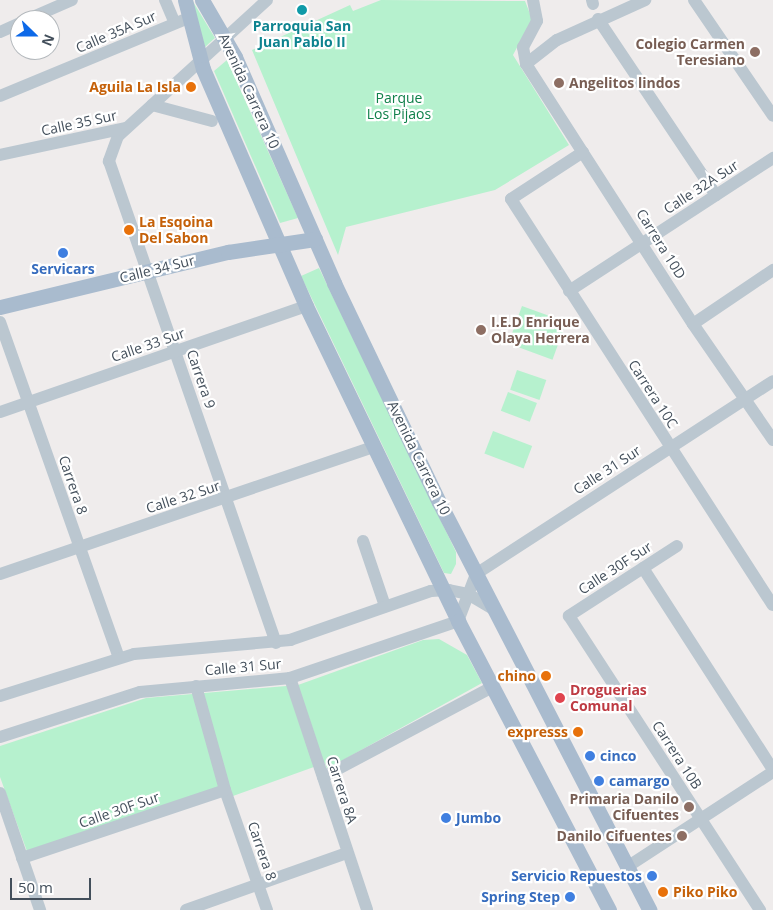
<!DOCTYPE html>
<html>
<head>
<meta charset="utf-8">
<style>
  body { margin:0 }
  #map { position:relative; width:773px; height:910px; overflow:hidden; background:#efecec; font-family:"Open Sans",sans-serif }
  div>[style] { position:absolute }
  .green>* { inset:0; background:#b6f1ce; transform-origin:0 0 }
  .minor>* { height:12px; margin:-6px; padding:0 6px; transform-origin:6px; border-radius:6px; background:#bbc7d0 }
  .major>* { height:15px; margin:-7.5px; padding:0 7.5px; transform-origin:7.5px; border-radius:7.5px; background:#a9bbce }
  .dots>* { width:14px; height:14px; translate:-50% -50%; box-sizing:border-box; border:2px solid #fff; border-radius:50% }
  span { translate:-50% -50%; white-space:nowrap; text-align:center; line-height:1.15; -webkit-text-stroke:4.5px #fff; paint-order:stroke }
  .culture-label { font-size:14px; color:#0d838f; font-weight:700 }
  .street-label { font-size:14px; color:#434f5b }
  .education-label { font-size:14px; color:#785e54; font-weight:700 }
  .right { translate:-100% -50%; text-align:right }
  .left { translate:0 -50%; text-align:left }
  .food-label { font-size:14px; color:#c56008; font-weight:700 }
  .park-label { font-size:14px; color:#10804a }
  .shop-label { font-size:14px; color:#366cbe; font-weight:700 }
  .health-label { font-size:14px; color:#be3a42; font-weight:700 }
  .north { position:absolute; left:10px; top:10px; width:50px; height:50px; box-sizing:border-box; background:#fff; border:1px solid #b4b9bd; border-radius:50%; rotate:112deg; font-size:14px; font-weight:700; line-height:20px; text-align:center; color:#434f5b }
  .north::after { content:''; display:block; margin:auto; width:18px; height:22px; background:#0d69e8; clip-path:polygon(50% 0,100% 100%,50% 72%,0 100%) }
  .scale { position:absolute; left:10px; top:878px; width:81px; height:22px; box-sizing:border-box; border:2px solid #434f5b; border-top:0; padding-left:6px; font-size:15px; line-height:18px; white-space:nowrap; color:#434f5b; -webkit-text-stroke:4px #fff; paint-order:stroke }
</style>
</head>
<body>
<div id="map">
  <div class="green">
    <div style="clip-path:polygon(192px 0,215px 38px,205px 47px)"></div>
    <div style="clip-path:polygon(381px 0,525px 1px,532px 19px,513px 55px,569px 145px,495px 190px,346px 227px,338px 255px,252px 50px,350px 5px,353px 11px)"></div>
    <div style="clip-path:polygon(227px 60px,298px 218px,280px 223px,214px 71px)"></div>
    <div style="clip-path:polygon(319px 268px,456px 552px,456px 564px,451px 574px,444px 573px,301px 276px)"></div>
    <div style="left:522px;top:306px;width:47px;height:40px;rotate:20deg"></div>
    <div style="left:517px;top:370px;width:31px;height:21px;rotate:19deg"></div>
    <div style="left:508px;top:392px;width:31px;height:20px;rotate:21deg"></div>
    <div style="left:493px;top:431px;width:42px;height:24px;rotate:21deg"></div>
    <div style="clip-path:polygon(439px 639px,467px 655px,482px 683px,327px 769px,325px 763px,233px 796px,229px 785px,28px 854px,0 777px,0 746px,146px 698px,298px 685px,423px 640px)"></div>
  </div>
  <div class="minor">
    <div style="left:165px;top:0;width:25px;rotate:67deg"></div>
    <div style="left:267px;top:0;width:202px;rotate:137.6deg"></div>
    <div style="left:118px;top:136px;width:27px;rotate:110deg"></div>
    <div style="left:109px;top:161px;width:510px;rotate:70.89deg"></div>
    <div style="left:533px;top:0;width:21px;rotate:79deg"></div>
    <div style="left:537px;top:21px;width:30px;rotate:118deg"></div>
    <div style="left:523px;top:47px;width:17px;rotate:80deg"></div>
    <div style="left:526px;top:64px;width:309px;rotate:57.3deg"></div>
    <div style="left:693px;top:324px;width:141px;rotate:55.4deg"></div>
    <div style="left:592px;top:0;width:4px;rotate:76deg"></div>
    <div style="left:694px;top:0;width:140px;rotate:55.7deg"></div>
    <div style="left:598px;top:19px;width:212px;rotate:56.2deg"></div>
    <div style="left:26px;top:20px;width:50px;rotate:-23.5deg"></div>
    <div style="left:0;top:32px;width:22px;rotate:-24deg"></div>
    <div style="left:526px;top:64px;width:39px;rotate:-38deg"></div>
    <div style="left:557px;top:40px;width:97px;rotate:-24.4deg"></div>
    <div style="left:0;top:96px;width:204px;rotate:-22.5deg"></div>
    <div style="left:152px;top:105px;width:62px;rotate:14.9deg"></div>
    <div style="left:583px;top:152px;width:86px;rotate:146.9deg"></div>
    <div style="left:511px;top:199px;width:483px;rotate:57.2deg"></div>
    <div style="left:0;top:155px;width:129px;rotate:-12.1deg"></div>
    <div style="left:569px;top:291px;width:244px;rotate:-33.1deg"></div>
    <div style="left:0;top:322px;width:356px;rotate:70.5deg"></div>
    <div style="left:693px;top:324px;width:97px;rotate:-34deg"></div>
    <div style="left:0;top:412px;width:324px;rotate:-19.1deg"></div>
    <div style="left:363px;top:541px;width:69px;rotate:71.3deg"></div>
    <div style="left:677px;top:546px;width:129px;rotate:147.1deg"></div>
    <div style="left:569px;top:616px;width:351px;rotate:57deg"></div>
    <div style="left:643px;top:568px;width:240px;rotate:57.2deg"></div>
    <div style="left:0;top:574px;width:395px;rotate:-18.8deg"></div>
    <div style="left:290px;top:678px;width:244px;rotate:71.6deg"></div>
    <div style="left:196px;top:686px;width:108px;rotate:74.4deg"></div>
    <div style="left:225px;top:790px;width:127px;rotate:70.7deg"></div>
    <div style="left:0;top:696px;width:140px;rotate:-17.4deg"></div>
    <div style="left:134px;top:654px;width:157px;rotate:-5.1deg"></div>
    <div style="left:290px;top:640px;width:149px;rotate:-19.2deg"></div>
    <div style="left:431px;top:591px;width:18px;rotate:-3deg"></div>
    <div style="left:449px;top:590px;width:19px;rotate:12deg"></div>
    <div style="left:468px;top:594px;width:31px;rotate:31deg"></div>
    <div style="left:0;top:737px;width:147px;rotate:-17.8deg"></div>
    <div style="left:140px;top:692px;width:151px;rotate:-5.3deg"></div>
    <div style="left:290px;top:678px;width:177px;rotate:-18.7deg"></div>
    <div style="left:458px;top:621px;width:50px;rotate:-69deg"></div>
    <div style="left:476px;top:574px;width:354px;rotate:-33deg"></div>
    <div style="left:323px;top:777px;width:191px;rotate:-28deg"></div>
    <div style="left:0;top:793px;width:124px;rotate:71.1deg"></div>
    <div style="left:22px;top:858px;width:214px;rotate:-18.5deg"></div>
    <div style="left:627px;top:867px;width:174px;rotate:-33.1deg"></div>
    <div style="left:186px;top:910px;width:171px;rotate:-19.5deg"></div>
  </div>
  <div class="major">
    <div style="left:185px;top:0;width:71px;rotate:75.4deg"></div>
    <div style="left:203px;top:69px;width:258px;rotate:66.5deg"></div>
    <div style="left:306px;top:306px;width:350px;rotate:64.2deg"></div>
    <div style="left:458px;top:621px;width:326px;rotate:62.4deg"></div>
    <div style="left:202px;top:0;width:66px;rotate:59.9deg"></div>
    <div style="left:235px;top:57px;width:247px;rotate:66.3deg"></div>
    <div style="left:334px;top:283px;width:243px;rotate:64.4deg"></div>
    <div style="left:439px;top:502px;width:459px;rotate:62.7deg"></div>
    <div style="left:0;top:307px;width:235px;rotate:-13.6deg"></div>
    <div style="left:228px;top:252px;width:88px;rotate:-8.5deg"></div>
  </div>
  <div class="dots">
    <div style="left:302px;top:10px;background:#0f9aa8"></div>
    <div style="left:755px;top:52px;background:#8d6e63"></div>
    <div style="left:559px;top:83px;background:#8d6e63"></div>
    <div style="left:191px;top:87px;background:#e8710a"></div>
    <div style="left:129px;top:230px;background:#e8710a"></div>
    <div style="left:63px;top:253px;background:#3f7fe0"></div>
    <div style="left:481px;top:330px;background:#8d6e63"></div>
    <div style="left:546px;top:676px;background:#e8710a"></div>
    <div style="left:560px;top:698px;background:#e0444e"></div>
    <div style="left:578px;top:732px;background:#e8710a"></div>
    <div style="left:590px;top:756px;background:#3f7fe0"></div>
    <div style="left:599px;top:781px;background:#3f7fe0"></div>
    <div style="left:689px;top:807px;background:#8d6e63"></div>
    <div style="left:446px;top:818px;background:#3f7fe0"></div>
    <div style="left:682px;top:836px;background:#8d6e63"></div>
    <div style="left:652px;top:876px;background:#3f7fe0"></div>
    <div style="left:663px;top:892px;background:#e8710a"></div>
    <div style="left:570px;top:897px;background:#3f7fe0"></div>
  </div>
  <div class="culture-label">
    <span style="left:302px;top:34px">Parroquia San<br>Juan Pablo II</span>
  </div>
  <div class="street-label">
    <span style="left:116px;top:32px;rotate:-23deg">Calle 35A Sur</span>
    <span style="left:249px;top:91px;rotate:65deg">Avenida Carrera 10</span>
    <span style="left:79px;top:123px;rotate:-12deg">Calle 35 Sur</span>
    <span style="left:701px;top:187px;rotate:-33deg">Calle 32A Sur</span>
    <span style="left:661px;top:244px;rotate:58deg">Carrera 10D</span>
    <span style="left:157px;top:269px;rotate:-14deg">Calle 34 Sur</span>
    <span style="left:148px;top:345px;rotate:-19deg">Calle 33 Sur</span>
    <span style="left:201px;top:379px;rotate:71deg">Carrera 9</span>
    <span style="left:653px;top:394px;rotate:57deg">Carrera 10C</span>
    <span style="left:419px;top:458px;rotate:64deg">Avenida Carrera 10</span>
    <span style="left:607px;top:470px;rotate:-33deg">Calle 31 Sur</span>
    <span style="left:73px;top:485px;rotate:71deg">Carrera 8</span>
    <span style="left:183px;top:497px;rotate:-18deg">Calle 32 Sur</span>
    <span style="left:615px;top:568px;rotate:-33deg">Calle 30F Sur</span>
    <span style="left:243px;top:667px;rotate:-5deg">Calle 31 Sur</span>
    <span style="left:677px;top:755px;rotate:57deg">Carrera 10B</span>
    <span style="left:342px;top:790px;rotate:72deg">Carrera 8A</span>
    <span style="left:119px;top:810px;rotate:-19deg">Calle 30F Sur</span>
    <span style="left:262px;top:851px;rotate:71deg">Carrera 8</span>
  </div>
  <div class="education-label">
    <span class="right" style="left:745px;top:52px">Colegio Carmen<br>Teresiano</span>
    <span class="left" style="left:569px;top:83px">Angelitos lindos</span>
    <span class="left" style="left:491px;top:330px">I.E.D Enrique<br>Olaya Herrera</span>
    <span class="right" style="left:679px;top:807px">Primaria Danilo<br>Cifuentes</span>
    <span class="right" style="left:672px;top:836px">Danilo Cifuentes</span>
  </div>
  <div class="food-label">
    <span class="right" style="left:181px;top:87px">Aguila La Isla</span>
    <span class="left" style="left:139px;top:230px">La Esqoina<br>Del Sabon</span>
    <span class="right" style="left:536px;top:676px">chino</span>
    <span class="right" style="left:568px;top:732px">expresss</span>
    <span class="left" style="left:673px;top:892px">Piko Piko</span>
  </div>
  <div class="park-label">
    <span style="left:399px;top:106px">Parque<br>Los Pijaos</span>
  </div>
  <div class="shop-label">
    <span style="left:63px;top:269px">Servicars</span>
    <span class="left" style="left:600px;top:756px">cinco</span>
    <span class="left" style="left:609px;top:781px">camargo</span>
    <span class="left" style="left:456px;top:818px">Jumbo</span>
    <span class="right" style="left:642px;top:876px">Servicio Repuestos</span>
    <span class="right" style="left:560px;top:897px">Spring Step</span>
  </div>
  <div class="health-label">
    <span class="left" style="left:570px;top:698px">Droguerias<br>Comunal</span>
  </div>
  <div class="north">N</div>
  <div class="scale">50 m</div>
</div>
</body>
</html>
